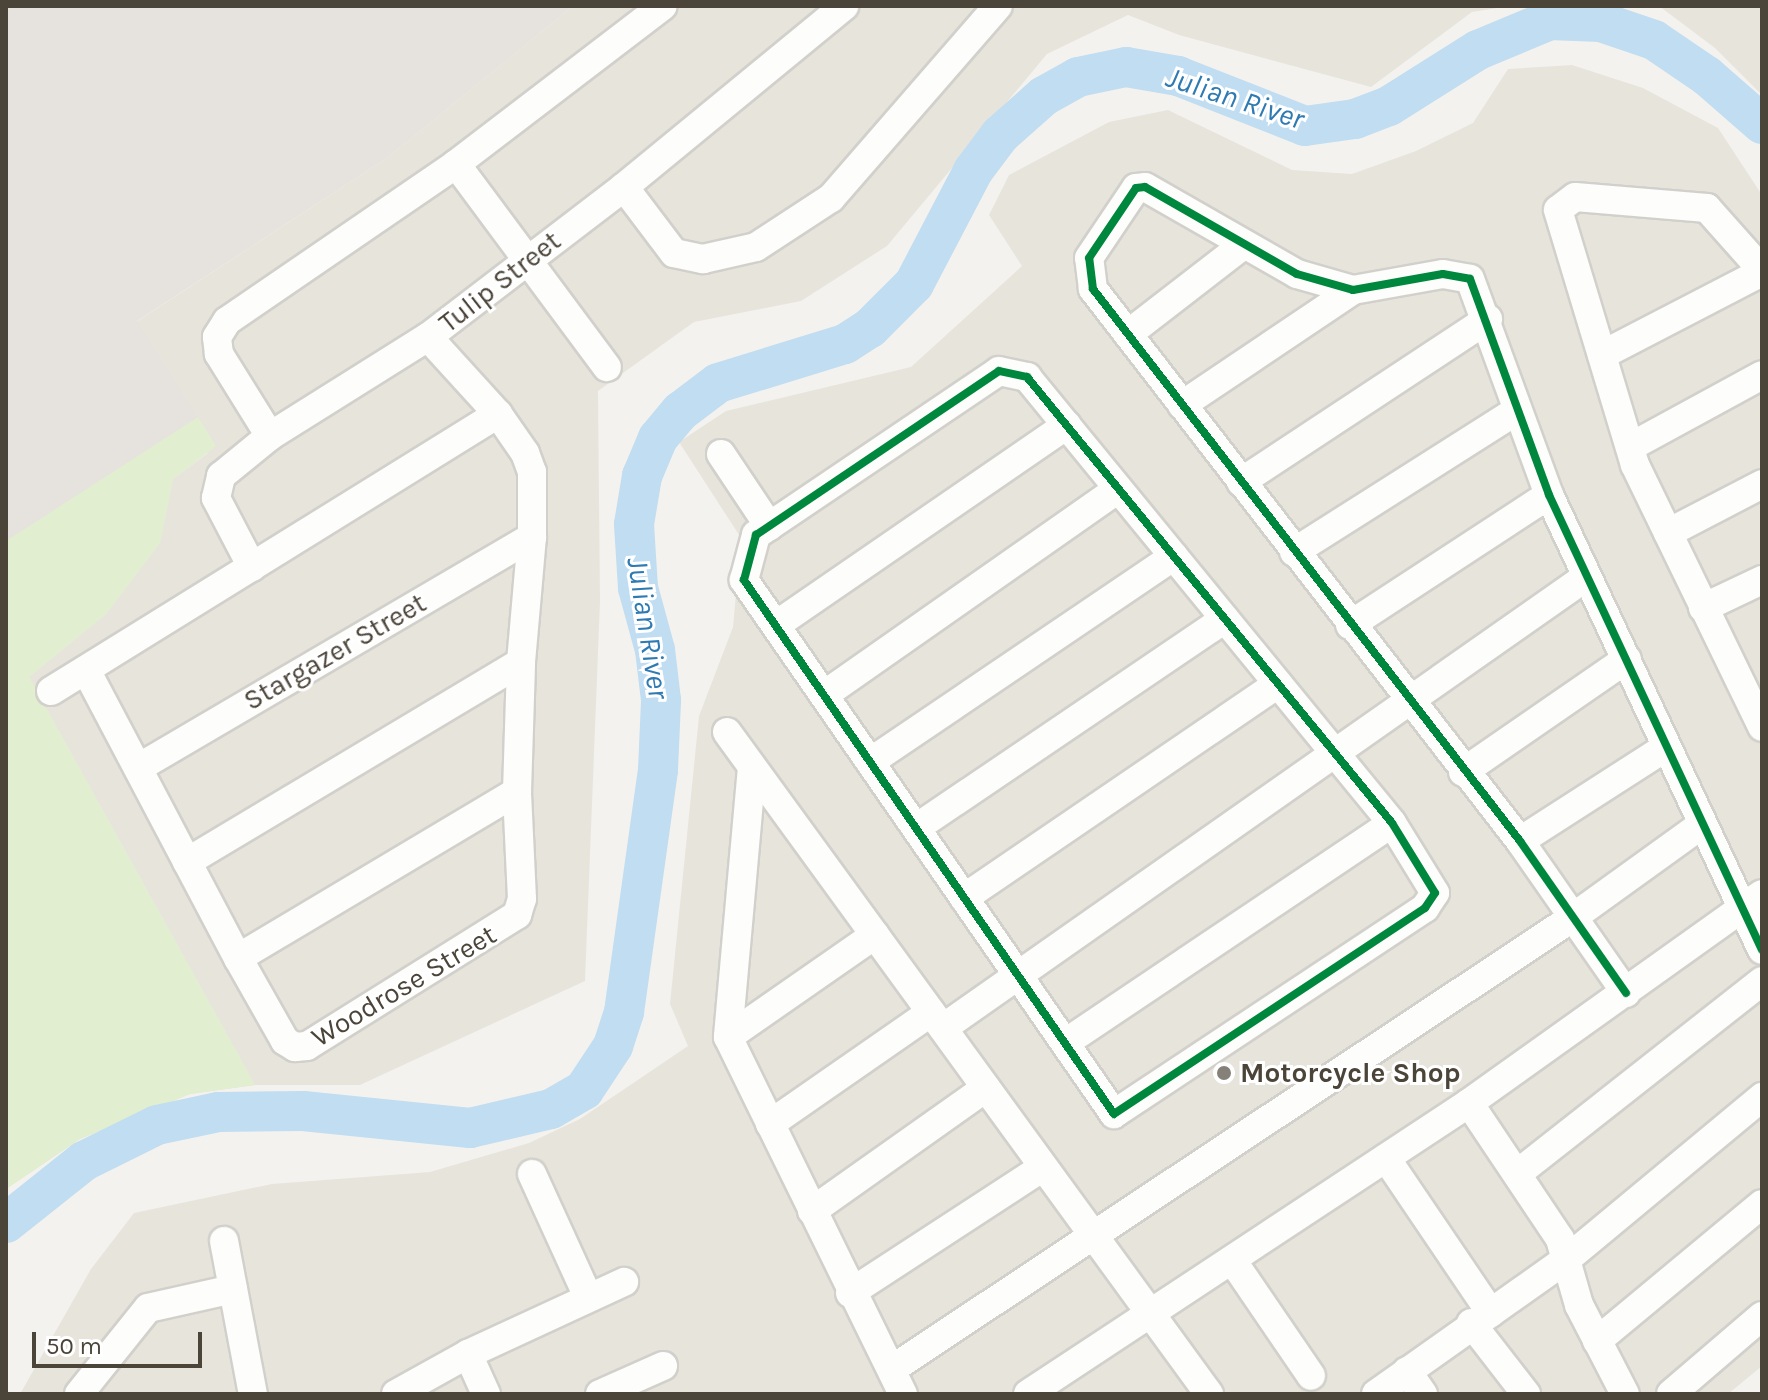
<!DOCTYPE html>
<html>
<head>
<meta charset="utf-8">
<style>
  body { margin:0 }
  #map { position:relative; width:1768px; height:1400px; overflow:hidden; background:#f4f2ee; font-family:Karla,sans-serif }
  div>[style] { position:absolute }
  .residential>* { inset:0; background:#e7e4dc }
  .industrial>* { inset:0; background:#e6e2de }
  .green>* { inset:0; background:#e1eecf }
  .river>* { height:40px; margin:-20px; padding:0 20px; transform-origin:20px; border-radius:20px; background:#c0ddf1 }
  .roads { filter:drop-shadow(2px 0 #d2d0cb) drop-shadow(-2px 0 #d2d0cb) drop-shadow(0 2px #d2d0cb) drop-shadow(0 -2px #d2d0cb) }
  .minor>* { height:28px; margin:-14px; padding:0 14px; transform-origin:14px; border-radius:14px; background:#fdfdfc }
  .cycleway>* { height:8px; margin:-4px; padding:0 4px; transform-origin:4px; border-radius:4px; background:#00873e }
  .dots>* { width:22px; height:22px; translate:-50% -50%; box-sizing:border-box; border:4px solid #fff; border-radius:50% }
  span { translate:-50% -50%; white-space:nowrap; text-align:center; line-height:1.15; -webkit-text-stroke:6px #fff; paint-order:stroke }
  .street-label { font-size:28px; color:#4b4439 }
  .poi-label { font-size:28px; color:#4b4439; font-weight:700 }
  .left { translate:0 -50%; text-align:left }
  .water-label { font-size:30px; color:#2e7ab2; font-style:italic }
  .frame { position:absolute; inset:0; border:8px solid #4b4439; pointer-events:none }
  .scale { position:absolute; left:32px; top:1332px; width:170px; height:36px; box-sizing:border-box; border:4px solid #4b4439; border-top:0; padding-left:10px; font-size:24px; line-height:28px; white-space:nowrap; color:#4b4439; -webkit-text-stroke:6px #fff; paint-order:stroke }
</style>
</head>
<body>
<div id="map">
  <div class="residential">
    <div style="clip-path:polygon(573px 6px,1510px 6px,1472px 12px,1371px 87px,1179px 35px,1128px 15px,1047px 54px,887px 246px,801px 301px,694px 322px,598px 391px,600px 602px,585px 981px,360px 1085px,255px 1085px,29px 677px,106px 614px,160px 543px,173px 479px,208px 453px,136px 322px,387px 158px)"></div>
    <div style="clip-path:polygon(1659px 6px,1762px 6px,1762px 95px,1715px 48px)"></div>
    <div style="clip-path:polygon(1572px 65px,1643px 88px,1718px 128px,1762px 195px,1762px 1366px,1728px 1394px,20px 1394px,91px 1269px,134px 1213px,272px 1184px,430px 1172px,529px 1143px,580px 1119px,688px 1046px,670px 1004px,699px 716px,733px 627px,741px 538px,679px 442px,726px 411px,911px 367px,1022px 266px,989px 215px,1009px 175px,1109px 122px,1168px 110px,1292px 170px,1352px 174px,1416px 151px,1473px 123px,1508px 69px)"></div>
  </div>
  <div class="industrial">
    <div style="clip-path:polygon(6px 6px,573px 6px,387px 158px,137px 321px,216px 446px,173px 479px,160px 543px,106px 614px,29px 677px,255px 1085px,190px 1094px,80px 1139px,6px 1189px)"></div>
  </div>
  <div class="green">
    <div style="clip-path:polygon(198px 417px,216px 446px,173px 479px,160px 543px,106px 614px,29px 677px,255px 1085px,190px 1094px,80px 1139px,6px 1189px,6px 541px)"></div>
  </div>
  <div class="river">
    <div style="left:6px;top:1223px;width:100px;rotate:-38.5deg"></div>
    <div style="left:84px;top:1161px;width:81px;rotate:-26.3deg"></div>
    <div style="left:157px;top:1125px;width:62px;rotate:-12deg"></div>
    <div style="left:218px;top:1112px;width:85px;rotate:-0.7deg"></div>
    <div style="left:303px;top:1111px;width:168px;rotate:5.8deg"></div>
    <div style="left:470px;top:1128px;width:83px;rotate:-13.2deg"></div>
    <div style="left:551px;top:1109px;width:38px;rotate:-30deg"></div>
    <div style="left:584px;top:1090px;width:53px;rotate:-56.6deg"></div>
    <div style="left:613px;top:1046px;width:36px;rotate:-72deg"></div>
    <div style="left:624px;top:1012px;width:244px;rotate:-82deg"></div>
    <div style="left:658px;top:770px;width:70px;rotate:-87.5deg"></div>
    <div style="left:661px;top:700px;width:50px;rotate:-96.8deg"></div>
    <div style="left:655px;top:650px;width:64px;rotate:-105.3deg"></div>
    <div style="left:638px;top:588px;width:64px;rotate:-93.6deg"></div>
    <div style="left:634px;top:524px;width:49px;rotate:-80.5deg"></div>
    <div style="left:642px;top:476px;width:41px;rotate:-67.2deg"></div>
    <div style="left:658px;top:438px;width:35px;rotate:-50deg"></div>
    <div style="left:681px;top:411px;width:46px;rotate:-37.1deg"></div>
    <div style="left:718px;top:383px;width:133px;rotate:-17.1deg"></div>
    <div style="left:845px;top:344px;width:30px;rotate:-33deg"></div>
    <div style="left:870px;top:328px;width:62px;rotate:-45deg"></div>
    <div style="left:914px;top:284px;width:127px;rotate:-62.4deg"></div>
    <div style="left:973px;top:171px;width:45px;rotate:-53.1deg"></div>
    <div style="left:1000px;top:135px;width:59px;rotate:-41.6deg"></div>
    <div style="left:1044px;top:96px;width:39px;rotate:-29deg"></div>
    <div style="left:1078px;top:77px;width:49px;rotate:-11.8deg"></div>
    <div style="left:1126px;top:67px;width:53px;rotate:9.8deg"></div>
    <div style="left:1178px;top:76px;width:136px;rotate:21.5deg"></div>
    <div style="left:1305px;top:126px;width:50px;rotate:-8deg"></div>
    <div style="left:1355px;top:119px;width:36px;rotate:-21deg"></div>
    <div style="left:1389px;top:106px;width:105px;rotate:-32.2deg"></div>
    <div style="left:1478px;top:50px;width:78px;rotate:-22.6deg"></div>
    <div style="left:1550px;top:20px;width:51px;rotate:2.2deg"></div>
    <div style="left:1601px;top:22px;width:56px;rotate:18.8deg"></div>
    <div style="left:1654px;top:40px;width:64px;rotate:34.2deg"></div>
    <div style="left:1707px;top:76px;width:73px;rotate:41.1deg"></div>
  </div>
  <div class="roads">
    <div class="minor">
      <div style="left:456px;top:164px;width:253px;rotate:53.4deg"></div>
      <div style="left:624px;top:187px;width:83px;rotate:52.9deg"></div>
      <div style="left:674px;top:253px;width:30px;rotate:12deg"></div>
      <div style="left:703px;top:259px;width:54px;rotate:-12.8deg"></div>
      <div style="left:756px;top:247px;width:90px;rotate:-33.2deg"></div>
      <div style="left:831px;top:198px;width:254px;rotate:-49deg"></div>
      <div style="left:1762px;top:270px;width:83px;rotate:-131.6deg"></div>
      <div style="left:1707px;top:208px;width:132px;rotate:-175.2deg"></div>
      <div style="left:1575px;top:197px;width:21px;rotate:143deg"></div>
      <div style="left:1558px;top:210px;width:266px;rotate:73.2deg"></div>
      <div style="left:1635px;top:465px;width:291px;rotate:64.1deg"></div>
      <div style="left:1128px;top:334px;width:144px;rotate:-37.7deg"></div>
      <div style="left:1602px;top:355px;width:180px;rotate:-27.4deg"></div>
      <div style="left:999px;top:371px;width:29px;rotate:12deg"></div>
      <div style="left:1027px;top:377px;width:576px;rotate:50.7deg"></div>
      <div style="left:1392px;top:823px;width:82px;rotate:58.4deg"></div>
      <div style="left:1435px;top:893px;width:18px;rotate:124deg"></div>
      <div style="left:1425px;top:908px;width:373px;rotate:146.5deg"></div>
      <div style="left:1114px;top:1114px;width:650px;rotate:-124.72deg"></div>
      <div style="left:744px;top:580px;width:47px;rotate:-75.1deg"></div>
      <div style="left:756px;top:535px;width:293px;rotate:-34deg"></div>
      <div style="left:1182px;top:405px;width:206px;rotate:-33.9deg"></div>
      <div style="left:270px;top:436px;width:97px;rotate:-121.9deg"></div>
      <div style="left:219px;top:354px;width:17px;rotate:-97deg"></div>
      <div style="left:217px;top:337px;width:19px;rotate:-58deg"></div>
      <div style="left:227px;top:321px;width:278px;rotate:-34.4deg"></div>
      <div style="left:456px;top:164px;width:260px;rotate:-37.4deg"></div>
      <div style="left:1630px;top:447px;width:150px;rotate:-28.6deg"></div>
      <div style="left:721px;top:454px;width:87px;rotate:56.3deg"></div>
      <div style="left:1241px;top:482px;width:296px;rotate:-33.4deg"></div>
      <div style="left:1668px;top:533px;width:106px;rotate:-27.5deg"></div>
      <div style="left:1294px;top:552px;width:262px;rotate:-32.4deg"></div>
      <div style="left:252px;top:567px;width:78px;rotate:-117.6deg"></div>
      <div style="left:216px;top:498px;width:23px;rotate:-77deg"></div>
      <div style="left:221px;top:476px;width:63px;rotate:-39.2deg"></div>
      <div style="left:270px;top:436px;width:186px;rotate:-32.1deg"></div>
      <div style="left:428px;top:337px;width:247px;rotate:-37.4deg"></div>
      <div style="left:624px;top:187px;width:285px;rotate:-39.4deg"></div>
      <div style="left:1703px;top:608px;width:65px;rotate:-25.4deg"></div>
      <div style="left:776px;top:625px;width:353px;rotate:-34.5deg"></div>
      <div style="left:1350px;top:625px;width:238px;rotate:-33.2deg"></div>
      <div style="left:86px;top:670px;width:326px;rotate:62.2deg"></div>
      <div style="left:238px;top:958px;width:95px;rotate:60.5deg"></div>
      <div style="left:285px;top:1041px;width:12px;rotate:31deg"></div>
      <div style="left:295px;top:1047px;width:12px;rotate:-5deg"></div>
      <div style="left:307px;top:1046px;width:248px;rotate:-32deg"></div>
      <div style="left:517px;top:915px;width:17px;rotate:-73deg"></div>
      <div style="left:522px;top:899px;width:107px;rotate:-92.7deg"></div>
      <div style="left:517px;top:792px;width:130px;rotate:-88.2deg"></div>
      <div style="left:521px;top:662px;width:125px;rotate:-85deg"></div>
      <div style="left:532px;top:537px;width:65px;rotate:-90deg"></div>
      <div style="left:532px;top:472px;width:20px;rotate:-110deg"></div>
      <div style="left:525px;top:453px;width:47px;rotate:-124.7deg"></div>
      <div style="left:498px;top:414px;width:104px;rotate:-132.3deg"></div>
      <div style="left:51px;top:691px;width:526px;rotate:-31.79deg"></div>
      <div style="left:824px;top:695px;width:359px;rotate:-35deg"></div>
      <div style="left:727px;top:732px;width:819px;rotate:53.94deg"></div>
      <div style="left:870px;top:762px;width:367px;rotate:-34.1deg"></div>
      <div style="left:752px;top:767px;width:271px;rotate:95.1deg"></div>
      <div style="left:728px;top:1037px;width:398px;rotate:63.9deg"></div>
      <div style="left:138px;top:768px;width:457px;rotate:-30.4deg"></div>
      <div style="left:1463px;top:772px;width:199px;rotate:-34.6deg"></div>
      <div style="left:916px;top:828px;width:373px;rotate:-34.1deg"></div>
      <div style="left:1520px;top:841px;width:172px;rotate:-32.7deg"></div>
      <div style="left:187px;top:862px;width:389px;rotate:-30.9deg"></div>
      <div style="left:964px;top:898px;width:380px;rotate:-34.3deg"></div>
      <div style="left:238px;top:958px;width:325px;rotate:-30.8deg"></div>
      <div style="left:1626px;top:993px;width:185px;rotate:-124.9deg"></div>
      <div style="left:1520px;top:841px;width:698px;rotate:-127.72deg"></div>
      <div style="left:1093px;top:289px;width:31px;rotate:-97deg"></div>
      <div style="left:1089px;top:258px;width:84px;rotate:-56.1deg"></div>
      <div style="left:1136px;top:188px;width:9px;rotate:-6deg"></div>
      <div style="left:1145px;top:187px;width:175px;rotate:29.8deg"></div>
      <div style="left:1297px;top:274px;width:58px;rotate:15.9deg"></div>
      <div style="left:1353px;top:290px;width:91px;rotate:-10.1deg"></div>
      <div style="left:1443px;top:274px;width:27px;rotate:10deg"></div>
      <div style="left:1470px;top:279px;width:230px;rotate:69.9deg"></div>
      <div style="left:1549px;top:495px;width:502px;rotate:64.91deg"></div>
      <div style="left:943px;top:1028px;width:785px;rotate:-35.05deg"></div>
      <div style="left:728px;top:1037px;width:179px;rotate:-34.8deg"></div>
      <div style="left:1065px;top:1043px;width:394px;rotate:-33.9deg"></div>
      <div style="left:1469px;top:1103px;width:164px;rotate:56.2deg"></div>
      <div style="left:1560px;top:1239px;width:69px;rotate:73.9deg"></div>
      <div style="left:1579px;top:1305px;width:100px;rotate:62.7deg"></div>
      <div style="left:770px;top:1124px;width:196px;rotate:-34.8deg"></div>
      <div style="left:1386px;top:1158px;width:187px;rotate:55.9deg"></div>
      <div style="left:1518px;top:1173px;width:310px;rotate:-38.2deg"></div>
      <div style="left:532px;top:1174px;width:135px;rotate:65.5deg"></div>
      <div style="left:812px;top:1211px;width:213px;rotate:-35.3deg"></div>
      <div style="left:224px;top:1241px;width:156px;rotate:79.3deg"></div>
      <div style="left:1232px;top:1260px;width:140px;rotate:55.7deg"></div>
      <div style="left:850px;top:1293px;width:230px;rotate:-33.1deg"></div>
      <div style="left:1471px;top:1323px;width:90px;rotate:52.2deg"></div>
      <div style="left:1597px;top:1341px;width:214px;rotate:-39.7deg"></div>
      <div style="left:892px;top:1369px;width:820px;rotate:-33.55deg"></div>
      <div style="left:1575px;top:916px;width:155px;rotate:-35.8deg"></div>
      <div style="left:1407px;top:1371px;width:28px;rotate:55deg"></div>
      <div style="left:79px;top:1394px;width:110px;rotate:-51.3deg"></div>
      <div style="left:148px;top:1308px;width:87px;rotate:-12.6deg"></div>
      <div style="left:396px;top:1394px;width:82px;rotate:-29.1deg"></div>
      <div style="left:486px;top:1394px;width:44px;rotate:-114.2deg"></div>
      <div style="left:468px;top:1354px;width:172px;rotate:-24.8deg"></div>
      <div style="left:600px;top:1394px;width:69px;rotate:-24deg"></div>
      <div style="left:1028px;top:1394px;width:528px;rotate:-33.42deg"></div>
      <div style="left:1469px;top:1103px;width:360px;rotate:-35.5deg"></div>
      <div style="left:1376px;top:1394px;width:234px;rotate:-35.3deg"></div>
      <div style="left:1567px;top:1259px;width:254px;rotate:-39.7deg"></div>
      <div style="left:1671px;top:1394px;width:120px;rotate:-40.6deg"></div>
    </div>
  </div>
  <div class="cycleway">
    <div style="left:999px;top:371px;width:29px;rotate:12deg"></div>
    <div style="left:1027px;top:377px;width:576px;rotate:50.7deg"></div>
    <div style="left:1392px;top:823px;width:82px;rotate:58.4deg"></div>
    <div style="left:1435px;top:893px;width:18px;rotate:124deg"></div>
    <div style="left:1425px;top:908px;width:373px;rotate:146.5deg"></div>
    <div style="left:1114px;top:1114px;width:650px;rotate:-124.72deg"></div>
    <div style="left:744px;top:580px;width:47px;rotate:-75.1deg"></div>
    <div style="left:756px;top:535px;width:293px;rotate:-34deg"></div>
    <div style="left:1626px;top:993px;width:185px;rotate:-124.9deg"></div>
    <div style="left:1520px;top:841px;width:698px;rotate:-127.72deg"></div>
    <div style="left:1093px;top:289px;width:31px;rotate:-97deg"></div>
    <div style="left:1089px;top:258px;width:84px;rotate:-56.1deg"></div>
    <div style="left:1136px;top:188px;width:9px;rotate:-6deg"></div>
    <div style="left:1145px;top:187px;width:175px;rotate:29.8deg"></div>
    <div style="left:1297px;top:274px;width:58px;rotate:15.9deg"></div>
    <div style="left:1353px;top:290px;width:91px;rotate:-10.1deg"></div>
    <div style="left:1443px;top:274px;width:27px;rotate:10deg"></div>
    <div style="left:1470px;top:279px;width:230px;rotate:69.9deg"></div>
    <div style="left:1549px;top:495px;width:502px;rotate:64.91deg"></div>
  </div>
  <div class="dots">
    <div style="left:1224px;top:1073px;background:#868178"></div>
  </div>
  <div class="street-label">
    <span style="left:500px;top:282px;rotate:-38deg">Tulip Street</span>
    <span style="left:335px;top:652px;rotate:-30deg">Stargazer Street</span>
    <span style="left:404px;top:986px;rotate:-31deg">Woodrose Street</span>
  </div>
  <div class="poi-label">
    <span class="left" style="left:1240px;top:1073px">Motorcycle Shop</span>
  </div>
  <div class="water-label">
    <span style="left:1235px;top:98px;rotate:18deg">Julian River</span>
    <span style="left:648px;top:628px;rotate:81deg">Julian River</span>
  </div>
  <div class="frame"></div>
  <div class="scale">50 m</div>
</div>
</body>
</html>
